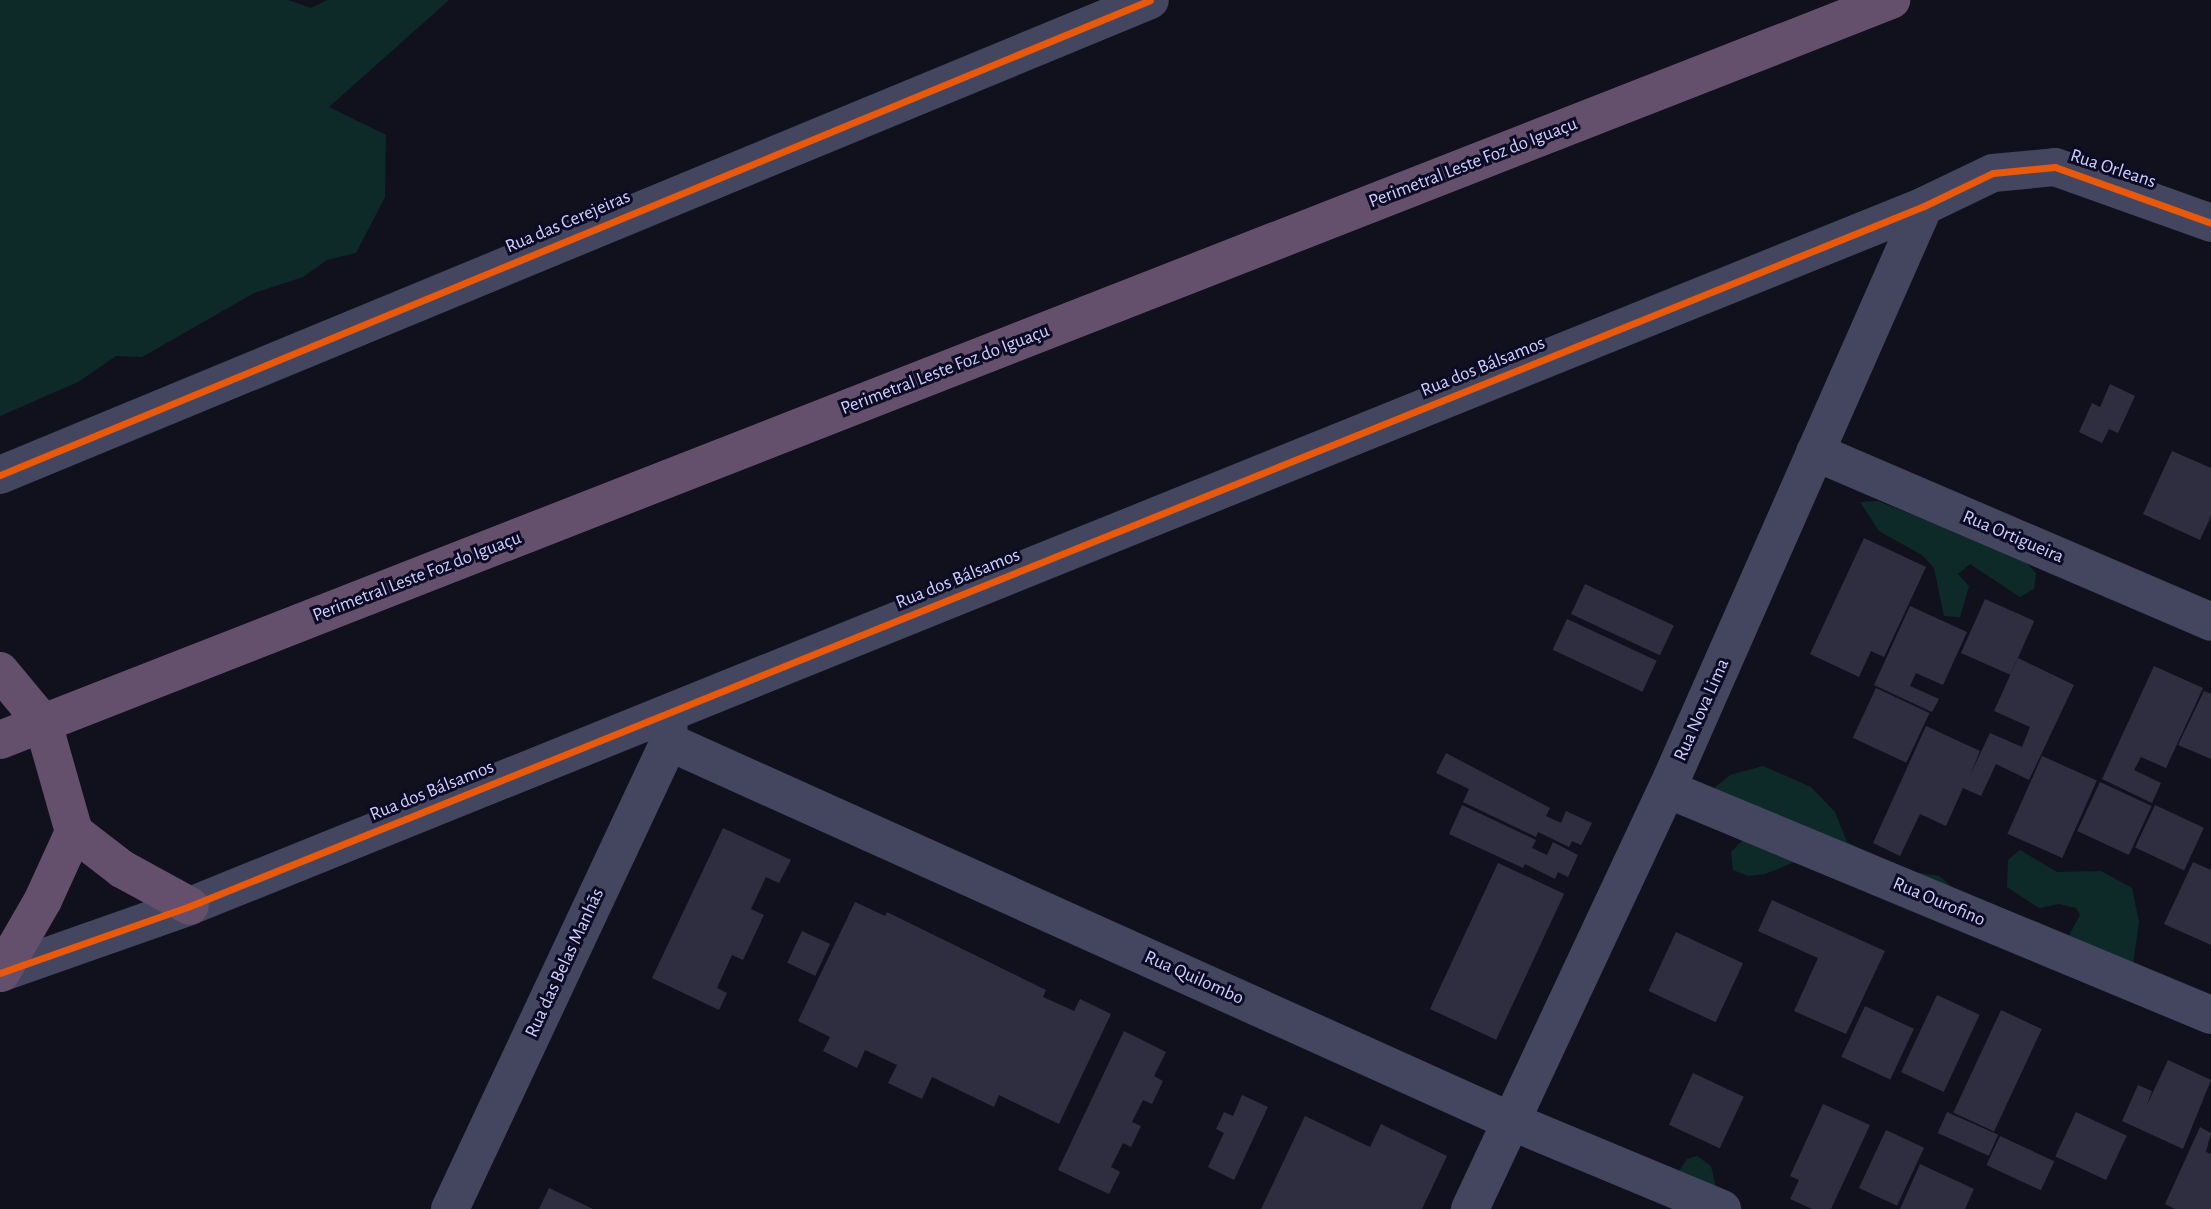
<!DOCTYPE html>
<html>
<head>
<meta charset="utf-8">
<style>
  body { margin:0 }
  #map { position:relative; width:2211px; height:1209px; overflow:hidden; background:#11111d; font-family:"Alegreya Sans",sans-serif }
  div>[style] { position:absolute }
  .green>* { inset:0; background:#0e2a28 }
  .building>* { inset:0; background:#2f2e40; transform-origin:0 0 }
  .minor>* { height:38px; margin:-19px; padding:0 19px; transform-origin:19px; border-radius:19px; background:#44465f }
  .highway>* { height:38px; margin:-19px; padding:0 19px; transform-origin:19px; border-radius:19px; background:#64506c }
  .cycleway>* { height:7px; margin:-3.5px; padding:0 3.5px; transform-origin:3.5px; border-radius:3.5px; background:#e8590c }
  span { translate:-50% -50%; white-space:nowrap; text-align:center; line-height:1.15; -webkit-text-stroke:6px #0d0b23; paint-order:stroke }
  .street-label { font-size:19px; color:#cecdff }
</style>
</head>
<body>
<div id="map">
  <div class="green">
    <div style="clip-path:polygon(0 0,288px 0,311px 8px,327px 0,449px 0,329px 107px,386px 135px,385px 197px,356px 253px,327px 260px,303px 277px,254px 293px,142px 357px,116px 356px,78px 382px,0 416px)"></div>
    <div style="clip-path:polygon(1878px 501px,2023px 559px,2036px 573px,2034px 589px,2020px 597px,1970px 564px,1958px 574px,1969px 586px,1960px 617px,1944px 616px,1934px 568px,1922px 555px,1879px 531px,1860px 502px)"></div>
    <div style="clip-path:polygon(1763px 766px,1811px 787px,1835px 812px,1847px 842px,1907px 871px,1939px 876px,1951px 886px,1947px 902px,1797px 861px,1765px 874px,1748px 876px,1733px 870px,1731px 852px,1742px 841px,1701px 799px,1730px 775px)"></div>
    <div style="clip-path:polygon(2020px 850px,2057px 872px,2101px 871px,2132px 888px,2139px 922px,2133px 964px,2067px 939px,2080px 915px,2076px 908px,2059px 904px,2039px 908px,2007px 887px,2008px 860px)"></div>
    <div style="clip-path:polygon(1697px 1156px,1711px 1166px,1718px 1196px,1677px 1174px,1687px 1159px)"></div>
  </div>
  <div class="building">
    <div style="clip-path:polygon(2110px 384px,2135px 396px,2118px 433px,2109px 429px,2102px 443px,2079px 432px,2092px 403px,2100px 407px)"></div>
    <div style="clip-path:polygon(2172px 451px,2211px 468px,2211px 516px,2200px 540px,2143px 514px)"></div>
    <div style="clip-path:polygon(1864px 538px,1926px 567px,1884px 657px,1871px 651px,1859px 677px,1810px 654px)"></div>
    <div style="left:1585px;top:584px;width:98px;height:33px;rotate:25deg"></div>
    <div style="left:1985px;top:599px;width:54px;height:59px;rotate:24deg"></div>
    <div style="clip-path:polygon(1910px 606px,1967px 632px,1943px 685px,1916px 673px,1910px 686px,1939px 699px,1932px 712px,1874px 685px)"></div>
    <div style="left:1567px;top:619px;width:99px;height:34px;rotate:25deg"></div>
    <div style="clip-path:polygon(2018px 658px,2074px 685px,2029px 780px,1996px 764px,1981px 796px,1963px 788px,1946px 826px,1920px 814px,1900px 856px,1873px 843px,1926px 726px,1980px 751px,1970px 775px,1990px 733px,2022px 747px,2030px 727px,1994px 711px)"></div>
    <div style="clip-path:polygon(2154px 666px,2203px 688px,2166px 768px,2141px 757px,2134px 770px,2161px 783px,2152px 803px,2102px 779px)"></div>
    <div style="left:1876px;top:688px;width:59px;height:55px;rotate:25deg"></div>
    <div style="clip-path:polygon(2204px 691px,2211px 694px,2211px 759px,2178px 745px)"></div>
    <div style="clip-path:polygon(1446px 753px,1550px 808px,1546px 816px,1561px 823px,1566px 811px,1592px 823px,1581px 845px,1572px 841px,1569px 847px,1538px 832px,1536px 837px,1463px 802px,1469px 789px,1436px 773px)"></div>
    <div style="left:2042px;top:756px;width:60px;height:85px;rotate:24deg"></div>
    <div style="left:2100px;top:782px;width:57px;height:54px;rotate:25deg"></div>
    <div style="clip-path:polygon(1462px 805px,1536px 840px,1532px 848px,1547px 855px,1553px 842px,1578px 855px,1568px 877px,1558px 872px,1555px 879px,1525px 864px,1523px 868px,1449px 834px)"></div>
    <div style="left:2155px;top:805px;width:54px;height:47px;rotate:25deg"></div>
    <div style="clip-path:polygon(723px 828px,791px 860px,779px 883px,766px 877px,751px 909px,764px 915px,743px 960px,732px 955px,717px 988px,727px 993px,719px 1010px,652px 978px)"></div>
    <div style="clip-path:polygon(2193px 862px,2211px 870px,2211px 945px,2164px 924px)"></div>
    <div style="left:1498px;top:863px;width:73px;height:161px;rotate:25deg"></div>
    <div style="clip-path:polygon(1772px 900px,1885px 951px,1846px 1034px,1794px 1011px,1818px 958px,1758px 931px)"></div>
    <div style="clip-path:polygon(855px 902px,885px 916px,887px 912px,1046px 990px,1043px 997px,1074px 1011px,1080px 999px,1111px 1014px,1059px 1124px,999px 1095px,994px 1107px,932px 1077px,922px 1099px,888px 1083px,897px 1065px,865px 1050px,857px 1068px,823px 1051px,830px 1037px,798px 1021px)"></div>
    <div style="left:802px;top:931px;width:31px;height:35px;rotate:25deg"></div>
    <div style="left:1676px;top:932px;width:74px;height:65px;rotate:25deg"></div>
    <div style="left:1937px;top:995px;width:47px;height:85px;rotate:25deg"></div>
    <div style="left:1865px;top:1006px;width:54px;height:56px;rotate:25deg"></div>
    <div style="left:2001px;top:1010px;width:45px;height:113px;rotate:25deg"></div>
    <div style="clip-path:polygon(1124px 1031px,1166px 1052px,1154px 1076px,1163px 1081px,1152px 1104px,1143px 1100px,1132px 1122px,1141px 1126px,1131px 1147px,1123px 1143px,1111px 1167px,1120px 1172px,1109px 1194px,1058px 1170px)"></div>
    <div style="clip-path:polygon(2168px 1060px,2211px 1080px,2183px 1149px,2122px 1121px,2138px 1085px,2152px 1091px,2146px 1107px)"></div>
    <div style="left:1693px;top:1073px;width:56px;height:57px;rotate:25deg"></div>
    <div style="clip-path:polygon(1242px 1095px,1268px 1107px,1234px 1180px,1208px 1167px,1224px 1133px,1216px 1129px,1224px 1112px,1233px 1116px)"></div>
    <div style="clip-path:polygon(1823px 1104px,1870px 1125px,1831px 1209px,1812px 1209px,1790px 1199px,1799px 1180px,1790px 1176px)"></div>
    <div style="left:1947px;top:1112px;width:56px;height:23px;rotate:24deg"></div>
    <div style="left:2076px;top:1112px;width:56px;height:49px;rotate:25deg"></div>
    <div style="clip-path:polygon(1305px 1116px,1370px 1147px,1381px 1124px,1447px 1156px,1422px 1209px,1261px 1209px)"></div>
    <div style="clip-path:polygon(2200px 1127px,2211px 1133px,2206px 1152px,2211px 1154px,2211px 1209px,2175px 1209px,2165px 1204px)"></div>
    <div style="left:1886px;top:1130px;width:42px;height:64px;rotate:25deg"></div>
    <div style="left:2000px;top:1136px;width:60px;height:32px;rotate:25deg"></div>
    <div style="clip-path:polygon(1920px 1164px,1974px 1189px,1965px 1209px,1900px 1209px)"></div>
    <div style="clip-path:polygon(549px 1188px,593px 1209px,539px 1209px)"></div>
  </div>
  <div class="minor">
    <div style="left:1815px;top:452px;width:431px;rotate:23.2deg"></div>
    <div style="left:0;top:475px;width:1244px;rotate:-22.44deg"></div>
    <div style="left:669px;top:742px;width:920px;rotate:24.25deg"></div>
    <div style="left:1508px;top:1120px;width:232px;rotate:22.6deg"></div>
    <div style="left:1667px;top:789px;width:589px;rotate:22.56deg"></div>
    <div style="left:0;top:973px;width:201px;rotate:-19.4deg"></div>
    <div style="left:190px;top:906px;width:1870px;rotate:-21.98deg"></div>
    <div style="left:1924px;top:206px;width:76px;rotate:-25.6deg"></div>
    <div style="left:1993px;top:173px;width:62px;rotate:-5.5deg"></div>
    <div style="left:2055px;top:167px;width:166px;rotate:19.7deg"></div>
    <div style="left:450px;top:1209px;width:516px;rotate:-64.88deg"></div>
    <div style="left:669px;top:742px;width:25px;rotate:-92deg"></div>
    <div style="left:1470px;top:1209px;width:464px;rotate:-64.9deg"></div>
    <div style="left:1667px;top:789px;width:637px;rotate:-66.21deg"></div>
  </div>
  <div class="highway">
    <div style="left:0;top:671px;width:67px;rotate:50.4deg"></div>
    <div style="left:43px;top:723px;width:113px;rotate:74.1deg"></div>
    <div style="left:74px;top:832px;width:61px;rotate:37.6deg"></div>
    <div style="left:122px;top:869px;width:77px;rotate:28.6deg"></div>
    <div style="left:0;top:740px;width:2031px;rotate:-21.37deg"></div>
    <div style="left:1px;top:973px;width:84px;rotate:-60.1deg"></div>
    <div style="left:43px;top:900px;width:75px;rotate:-65.5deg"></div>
  </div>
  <div class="cycleway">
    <div style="left:0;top:475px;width:1244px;rotate:-22.44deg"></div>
    <div style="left:0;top:973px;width:201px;rotate:-19.4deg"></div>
    <div style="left:190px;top:906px;width:1870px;rotate:-21.98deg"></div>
    <div style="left:1924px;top:206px;width:76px;rotate:-25.6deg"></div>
    <div style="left:1993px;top:173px;width:62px;rotate:-5.5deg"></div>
    <div style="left:2055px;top:167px;width:166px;rotate:19.7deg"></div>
  </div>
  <div class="street-label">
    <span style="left:1473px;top:163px;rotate:-21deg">Perimetral Leste Foz do Iguaçu</span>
    <span style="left:2113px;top:169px;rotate:18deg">Rua Orleans</span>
    <span style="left:568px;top:222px;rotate:-23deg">Rua das Cerejeiras</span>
    <span style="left:1483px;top:367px;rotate:-22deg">Rua dos Bálsamos</span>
    <span style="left:945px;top:370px;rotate:-21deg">Perimetral Leste Foz do Iguaçu</span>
    <span style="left:2013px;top:537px;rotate:23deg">Rua Ortigueira</span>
    <span style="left:417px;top:577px;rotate:-21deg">Perimetral Leste Foz do Iguaçu</span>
    <span style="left:958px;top:579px;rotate:-22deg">Rua dos Bálsamos</span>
    <span style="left:1702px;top:710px;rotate:-66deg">Rua Nova Lima</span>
    <span style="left:432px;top:791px;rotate:-22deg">Rua dos Bálsamos</span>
    <span style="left:1939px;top:902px;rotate:23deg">Rua Ourofino</span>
    <span style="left:565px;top:963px;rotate:-65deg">Rua das Belas Manhãs</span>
    <span style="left:1194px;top:978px;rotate:24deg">Rua Quilombo</span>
  </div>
</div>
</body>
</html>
